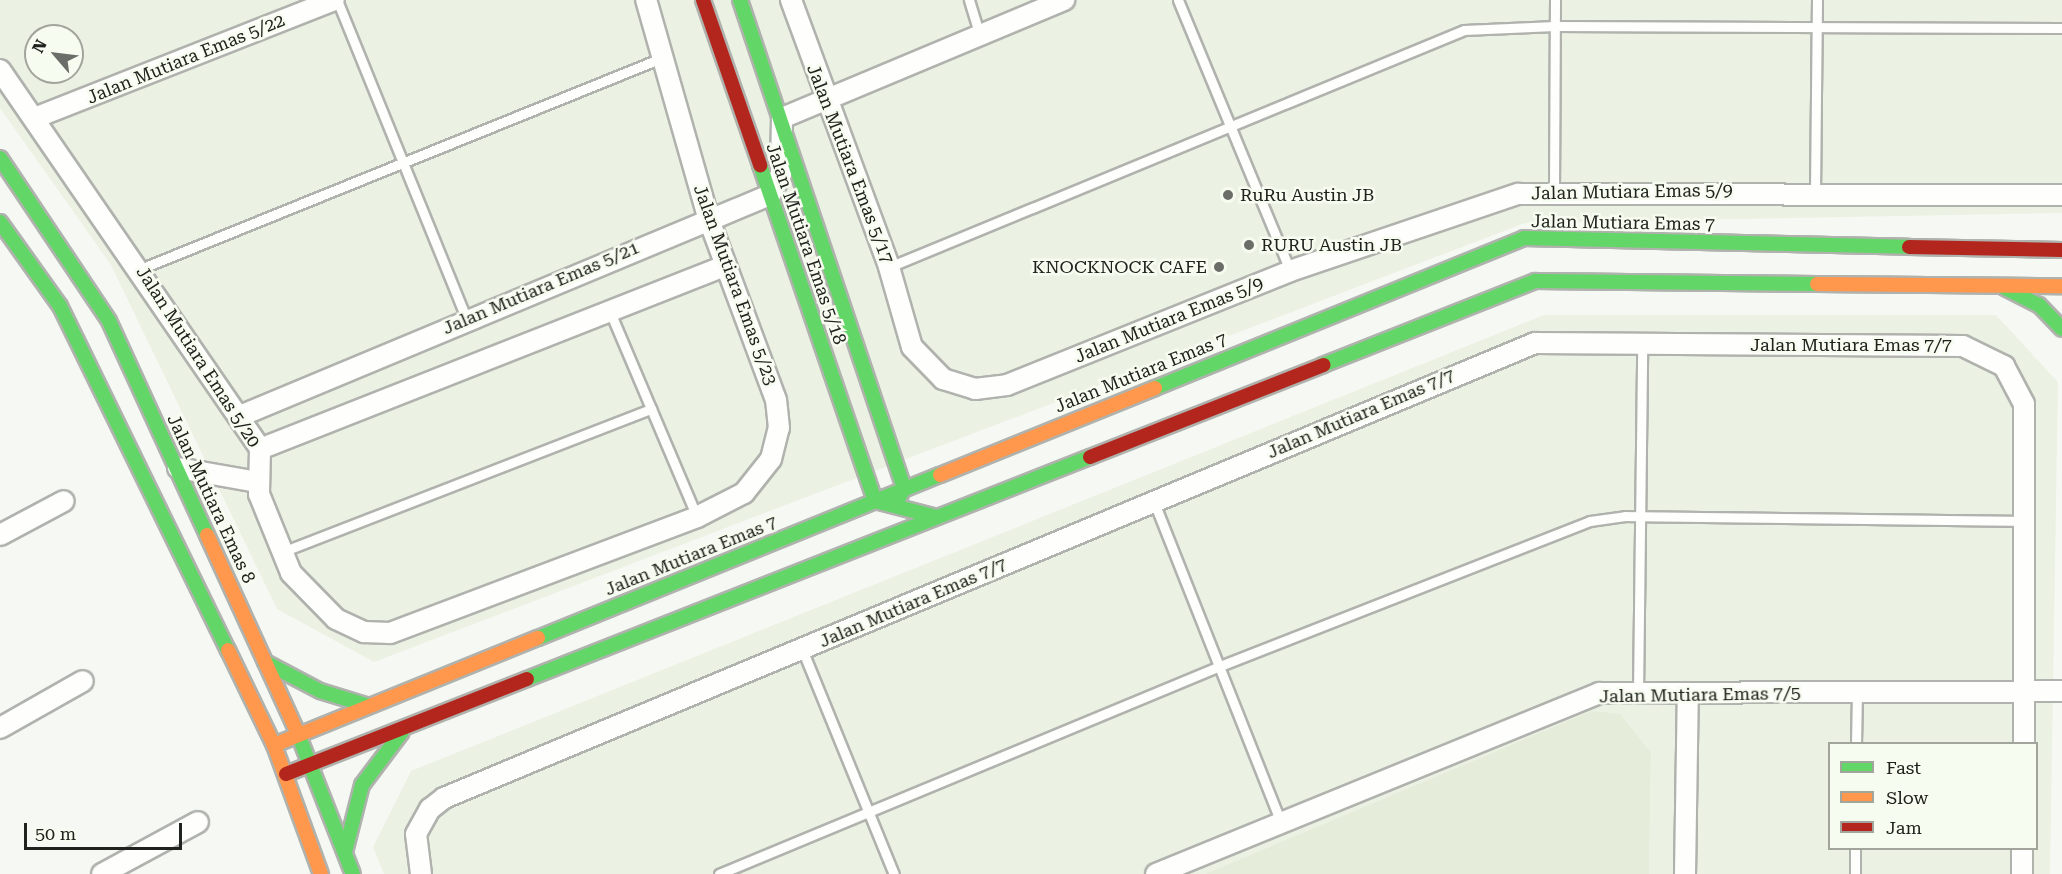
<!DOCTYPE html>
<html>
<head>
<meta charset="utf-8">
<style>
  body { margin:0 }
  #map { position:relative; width:2062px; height:874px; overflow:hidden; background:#f6f9f3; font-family:"Roboto Serif",serif }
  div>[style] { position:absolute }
  .built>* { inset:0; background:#ebf1e3 }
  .green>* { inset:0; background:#e5ecd9 }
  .roads { filter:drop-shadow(2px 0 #b0b2ad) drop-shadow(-2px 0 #b0b2ad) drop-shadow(0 2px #b0b2ad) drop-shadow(0 -2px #b0b2ad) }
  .lane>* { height:9px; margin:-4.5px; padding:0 4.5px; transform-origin:4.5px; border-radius:4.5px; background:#fefefd }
  .street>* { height:20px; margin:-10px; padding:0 10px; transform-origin:10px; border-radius:10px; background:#fefefd }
  .fast>* { height:14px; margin:-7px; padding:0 7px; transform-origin:7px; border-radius:7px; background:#63d668 }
  .slow>* { height:14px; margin:-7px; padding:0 7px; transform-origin:7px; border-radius:7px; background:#ff974d }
  .jam>* { height:14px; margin:-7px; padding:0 7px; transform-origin:7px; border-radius:7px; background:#b3261e }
  .dots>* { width:16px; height:16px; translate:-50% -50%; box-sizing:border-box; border:3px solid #f7fcf0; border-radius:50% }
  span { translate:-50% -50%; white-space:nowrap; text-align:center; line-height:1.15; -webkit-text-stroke:5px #f7fcf0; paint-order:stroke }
  .street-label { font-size:18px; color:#20221d }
  .poi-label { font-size:18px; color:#20221d }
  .left { translate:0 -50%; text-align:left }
  .right { translate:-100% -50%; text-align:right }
  .legend { position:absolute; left:1828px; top:742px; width:210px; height:108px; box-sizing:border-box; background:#f7fcf0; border:2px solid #a1a59c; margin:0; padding:8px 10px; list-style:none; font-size:18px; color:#20221d }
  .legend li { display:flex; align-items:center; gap:12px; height:30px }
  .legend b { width:30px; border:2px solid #a1a59c }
  .north { position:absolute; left:24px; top:24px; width:60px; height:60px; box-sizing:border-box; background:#f7fcf0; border:2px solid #a1a59c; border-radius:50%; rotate:298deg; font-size:16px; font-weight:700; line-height:24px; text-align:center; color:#20221d }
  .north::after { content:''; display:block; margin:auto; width:21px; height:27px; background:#6b6d68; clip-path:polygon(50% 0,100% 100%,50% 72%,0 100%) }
  .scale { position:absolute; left:24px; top:823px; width:158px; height:27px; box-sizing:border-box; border:3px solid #20221d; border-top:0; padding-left:8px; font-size:18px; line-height:21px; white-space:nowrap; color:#20221d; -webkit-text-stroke:4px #f7fcf0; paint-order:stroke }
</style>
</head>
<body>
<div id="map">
  <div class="built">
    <div style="clip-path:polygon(evenodd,0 0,2062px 0,2062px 213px,1525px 223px,374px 662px,277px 609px,111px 265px,0 108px,0 0,36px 36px,72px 36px,72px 72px,36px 72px,36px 36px)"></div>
    <div style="clip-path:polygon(evenodd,1544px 315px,1996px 315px,2058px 382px,2050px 874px,1649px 874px,1651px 753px,1591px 711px,1205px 874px,384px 874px,373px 847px,411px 771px,1544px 315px,1830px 744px,2036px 744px,2036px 848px,1830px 848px,1830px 744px)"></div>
  </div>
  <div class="green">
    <div style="clip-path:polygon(1591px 711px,1620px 714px,1651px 753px,1649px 874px,1205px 874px)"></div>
  </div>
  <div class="roads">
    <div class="lane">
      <div style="left:337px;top:0;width:345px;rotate:67.9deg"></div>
      <div style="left:969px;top:0;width:37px;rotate:73deg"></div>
      <div style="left:1178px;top:0;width:293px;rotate:67.5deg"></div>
      <div style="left:1554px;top:190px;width:190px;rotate:-89.7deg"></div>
      <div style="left:1815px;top:191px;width:191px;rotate:-89.4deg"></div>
      <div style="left:889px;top:267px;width:622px;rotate:-22.4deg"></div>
      <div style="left:1464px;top:30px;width:91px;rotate:-2.5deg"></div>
      <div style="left:1555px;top:26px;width:507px;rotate:0.23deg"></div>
      <div style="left:140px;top:269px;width:565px;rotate:-22.03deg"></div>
      <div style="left:610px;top:312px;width:223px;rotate:67deg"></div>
      <div style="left:1154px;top:502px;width:345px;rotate:68.4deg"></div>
      <div style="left:282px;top:552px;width:396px;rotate:-21.2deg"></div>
      <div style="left:802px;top:649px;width:243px;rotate:67.8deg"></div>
      <div style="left:1638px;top:693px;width:350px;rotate:-89.3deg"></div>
      <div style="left:1856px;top:744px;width:51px;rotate:-88.9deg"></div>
      <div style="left:719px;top:874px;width:542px;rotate:-22.55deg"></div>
      <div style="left:1220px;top:666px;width:397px;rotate:-21.4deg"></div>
      <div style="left:1590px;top:521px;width:35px;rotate:-8deg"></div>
      <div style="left:1625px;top:516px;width:399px;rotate:0.7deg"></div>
      <div style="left:1855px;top:874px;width:26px;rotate:-90deg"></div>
    </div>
    <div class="street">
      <div style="left:791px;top:0;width:284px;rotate:69.8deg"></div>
      <div style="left:889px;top:267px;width:83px;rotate:74deg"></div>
      <div style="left:912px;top:347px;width:45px;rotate:45.9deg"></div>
      <div style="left:943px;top:379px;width:34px;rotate:17deg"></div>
      <div style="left:975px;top:389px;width:32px;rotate:-7deg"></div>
      <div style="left:1007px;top:385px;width:305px;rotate:-21.9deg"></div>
      <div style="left:1290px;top:271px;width:241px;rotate:-18.7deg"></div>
      <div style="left:1518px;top:194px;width:544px;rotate:0.11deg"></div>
      <div style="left:0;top:70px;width:460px;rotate:55.5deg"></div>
      <div style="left:260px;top:449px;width:45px;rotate:91.3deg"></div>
      <div style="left:259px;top:494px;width:85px;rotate:67.9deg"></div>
      <div style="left:291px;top:573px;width:64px;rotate:45.6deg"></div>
      <div style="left:336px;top:619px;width:31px;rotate:25deg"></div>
      <div style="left:364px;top:632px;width:26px;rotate:2deg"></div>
      <div style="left:390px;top:633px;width:328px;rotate:-20.7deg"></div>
      <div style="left:697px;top:517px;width:53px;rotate:-27.1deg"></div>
      <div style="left:744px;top:493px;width:43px;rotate:-51.5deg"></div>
      <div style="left:771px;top:459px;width:32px;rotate:-76deg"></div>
      <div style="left:779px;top:428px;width:28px;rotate:-96deg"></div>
      <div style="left:776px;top:400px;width:195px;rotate:-110.4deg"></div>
      <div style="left:708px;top:217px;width:226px;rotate:-105.9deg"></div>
      <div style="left:37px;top:117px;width:319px;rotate:-21.5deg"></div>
      <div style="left:240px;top:416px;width:574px;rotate:-22.64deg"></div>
      <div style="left:770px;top:195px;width:24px;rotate:-62deg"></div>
      <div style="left:781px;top:174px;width:56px;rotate:-89deg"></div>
      <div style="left:782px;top:118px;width:306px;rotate:-22.7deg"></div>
      <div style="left:260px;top:449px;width:500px;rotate:-21.5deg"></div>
      <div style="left:178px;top:468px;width:80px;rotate:10deg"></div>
      <div style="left:0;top:535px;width:72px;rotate:-28deg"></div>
      <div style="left:0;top:728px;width:95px;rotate:-29.5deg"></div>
      <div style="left:102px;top:874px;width:109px;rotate:-28.4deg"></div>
      <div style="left:421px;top:874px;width:40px;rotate:-97.1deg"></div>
      <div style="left:416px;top:834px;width:29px;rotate:-61deg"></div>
      <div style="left:430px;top:809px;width:18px;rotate:-38deg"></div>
      <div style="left:444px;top:798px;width:1182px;rotate:-22.64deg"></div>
      <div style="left:1535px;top:343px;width:428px;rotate:0.4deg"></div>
      <div style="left:1963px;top:346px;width:46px;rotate:26deg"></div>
      <div style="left:2004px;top:366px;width:43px;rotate:62.2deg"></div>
      <div style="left:2024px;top:404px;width:340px;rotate:90deg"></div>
      <div style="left:1156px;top:874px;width:479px;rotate:-22.2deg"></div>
      <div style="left:1599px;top:693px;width:463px;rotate:-0.2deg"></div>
      <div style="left:1685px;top:874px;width:181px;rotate:-89.1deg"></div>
      <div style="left:2022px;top:874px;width:26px;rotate:-90deg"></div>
    </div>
    <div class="fast">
      <div style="left:740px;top:0;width:515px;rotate:71.42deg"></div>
      <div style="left:904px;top:488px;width:18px;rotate:117deg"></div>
      <div style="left:0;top:158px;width:196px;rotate:56.2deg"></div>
      <div style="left:109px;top:321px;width:235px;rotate:65.4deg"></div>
      <div style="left:760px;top:165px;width:355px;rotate:71.1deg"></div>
      <div style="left:875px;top:501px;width:64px;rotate:14.5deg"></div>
      <div style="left:0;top:222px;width:103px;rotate:54.5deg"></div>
      <div style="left:60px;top:306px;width:383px;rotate:64deg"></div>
      <div style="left:2005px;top:288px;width:38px;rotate:27deg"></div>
      <div style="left:2039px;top:305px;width:33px;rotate:46deg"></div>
      <div style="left:1323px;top:365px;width:228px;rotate:-21.6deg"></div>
      <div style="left:1535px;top:281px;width:282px;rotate:0.6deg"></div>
      <div style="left:1155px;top:388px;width:398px;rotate:-22.1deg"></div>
      <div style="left:1524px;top:238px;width:385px;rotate:1.3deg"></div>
      <div style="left:538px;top:638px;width:434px;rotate:-22.1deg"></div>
      <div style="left:265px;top:662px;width:62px;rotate:27.8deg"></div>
      <div style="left:320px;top:691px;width:51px;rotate:17deg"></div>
      <div style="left:527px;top:679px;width:605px;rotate:-21.52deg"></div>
      <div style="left:298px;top:734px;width:150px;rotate:68.6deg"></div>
      <div style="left:345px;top:852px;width:69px;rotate:-75.8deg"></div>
      <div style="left:362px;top:785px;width:66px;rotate:-53deg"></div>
    </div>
    <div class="slow">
      <div style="left:1817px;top:284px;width:245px;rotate:0.5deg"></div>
      <div style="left:940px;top:475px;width:232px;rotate:-22deg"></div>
      <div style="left:207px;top:535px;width:219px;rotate:65.4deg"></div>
      <div style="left:228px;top:650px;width:106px;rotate:64.2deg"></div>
      <div style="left:274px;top:745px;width:137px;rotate:70deg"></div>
      <div style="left:274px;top:745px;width:285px;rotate:-22.1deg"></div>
    </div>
    <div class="jam">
      <div style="left:703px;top:0;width:175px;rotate:70.9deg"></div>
      <div style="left:1909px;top:247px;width:153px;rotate:1.1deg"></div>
      <div style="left:1090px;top:457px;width:251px;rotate:-21.5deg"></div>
      <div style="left:286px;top:774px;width:259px;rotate:-21.5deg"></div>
    </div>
  </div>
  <div class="dots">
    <div style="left:1228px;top:195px;background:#6b6d68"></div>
    <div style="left:1249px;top:245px;background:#6b6d68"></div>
    <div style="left:1219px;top:267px;background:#6b6d68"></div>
  </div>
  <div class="street-label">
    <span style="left:186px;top:59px;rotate:-22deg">Jalan Mutiara Emas 5/22</span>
    <span style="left:850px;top:164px;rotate:69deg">Jalan Mutiara Emas 5/17</span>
    <span style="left:1632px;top:192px;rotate:-1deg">Jalan Mutiara Emas 5/9</span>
    <span style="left:1623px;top:223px;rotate:1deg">Jalan Mutiara Emas 7</span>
    <span style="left:806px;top:244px;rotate:71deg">Jalan Mutiara Emas 5/18</span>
    <span style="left:735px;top:285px;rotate:70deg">Jalan Mutiara Emas 5/23</span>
    <span style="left:541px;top:288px;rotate:-23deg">Jalan Mutiara Emas 5/21</span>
    <span style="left:1169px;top:320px;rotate:-22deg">Jalan Mutiara Emas 5/9</span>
    <span style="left:1851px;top:345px">Jalan Mutiara Emas 7/7</span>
    <span style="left:198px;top:357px;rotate:57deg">Jalan Mutiara Emas 5/20</span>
    <span style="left:1141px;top:373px;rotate:-22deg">Jalan Mutiara Emas 7</span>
    <span style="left:1361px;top:414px;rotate:-23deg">Jalan Mutiara Emas 7/7</span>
    <span style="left:211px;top:499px;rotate:65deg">Jalan Mutiara Emas 8</span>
    <span style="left:691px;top:556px;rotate:-22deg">Jalan Mutiara Emas 7</span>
    <span style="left:913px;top:603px;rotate:-23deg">Jalan Mutiara Emas 7/7</span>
    <span style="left:1700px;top:695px;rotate:-1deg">Jalan Mutiara Emas 7/5</span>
  </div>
  <div class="poi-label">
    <span class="left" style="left:1240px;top:195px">RuRu Austin JB</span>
    <span class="left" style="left:1261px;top:245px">RURU Austin JB</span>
    <span class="right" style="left:1207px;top:267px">KNOCKNOCK CAFE</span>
  </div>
  <ul class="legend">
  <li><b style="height:8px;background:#63d668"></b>Fast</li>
  <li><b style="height:8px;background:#ff974d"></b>Slow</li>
  <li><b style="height:8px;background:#b3261e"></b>Jam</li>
  </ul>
  <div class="north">N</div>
  <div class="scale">50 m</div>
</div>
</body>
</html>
